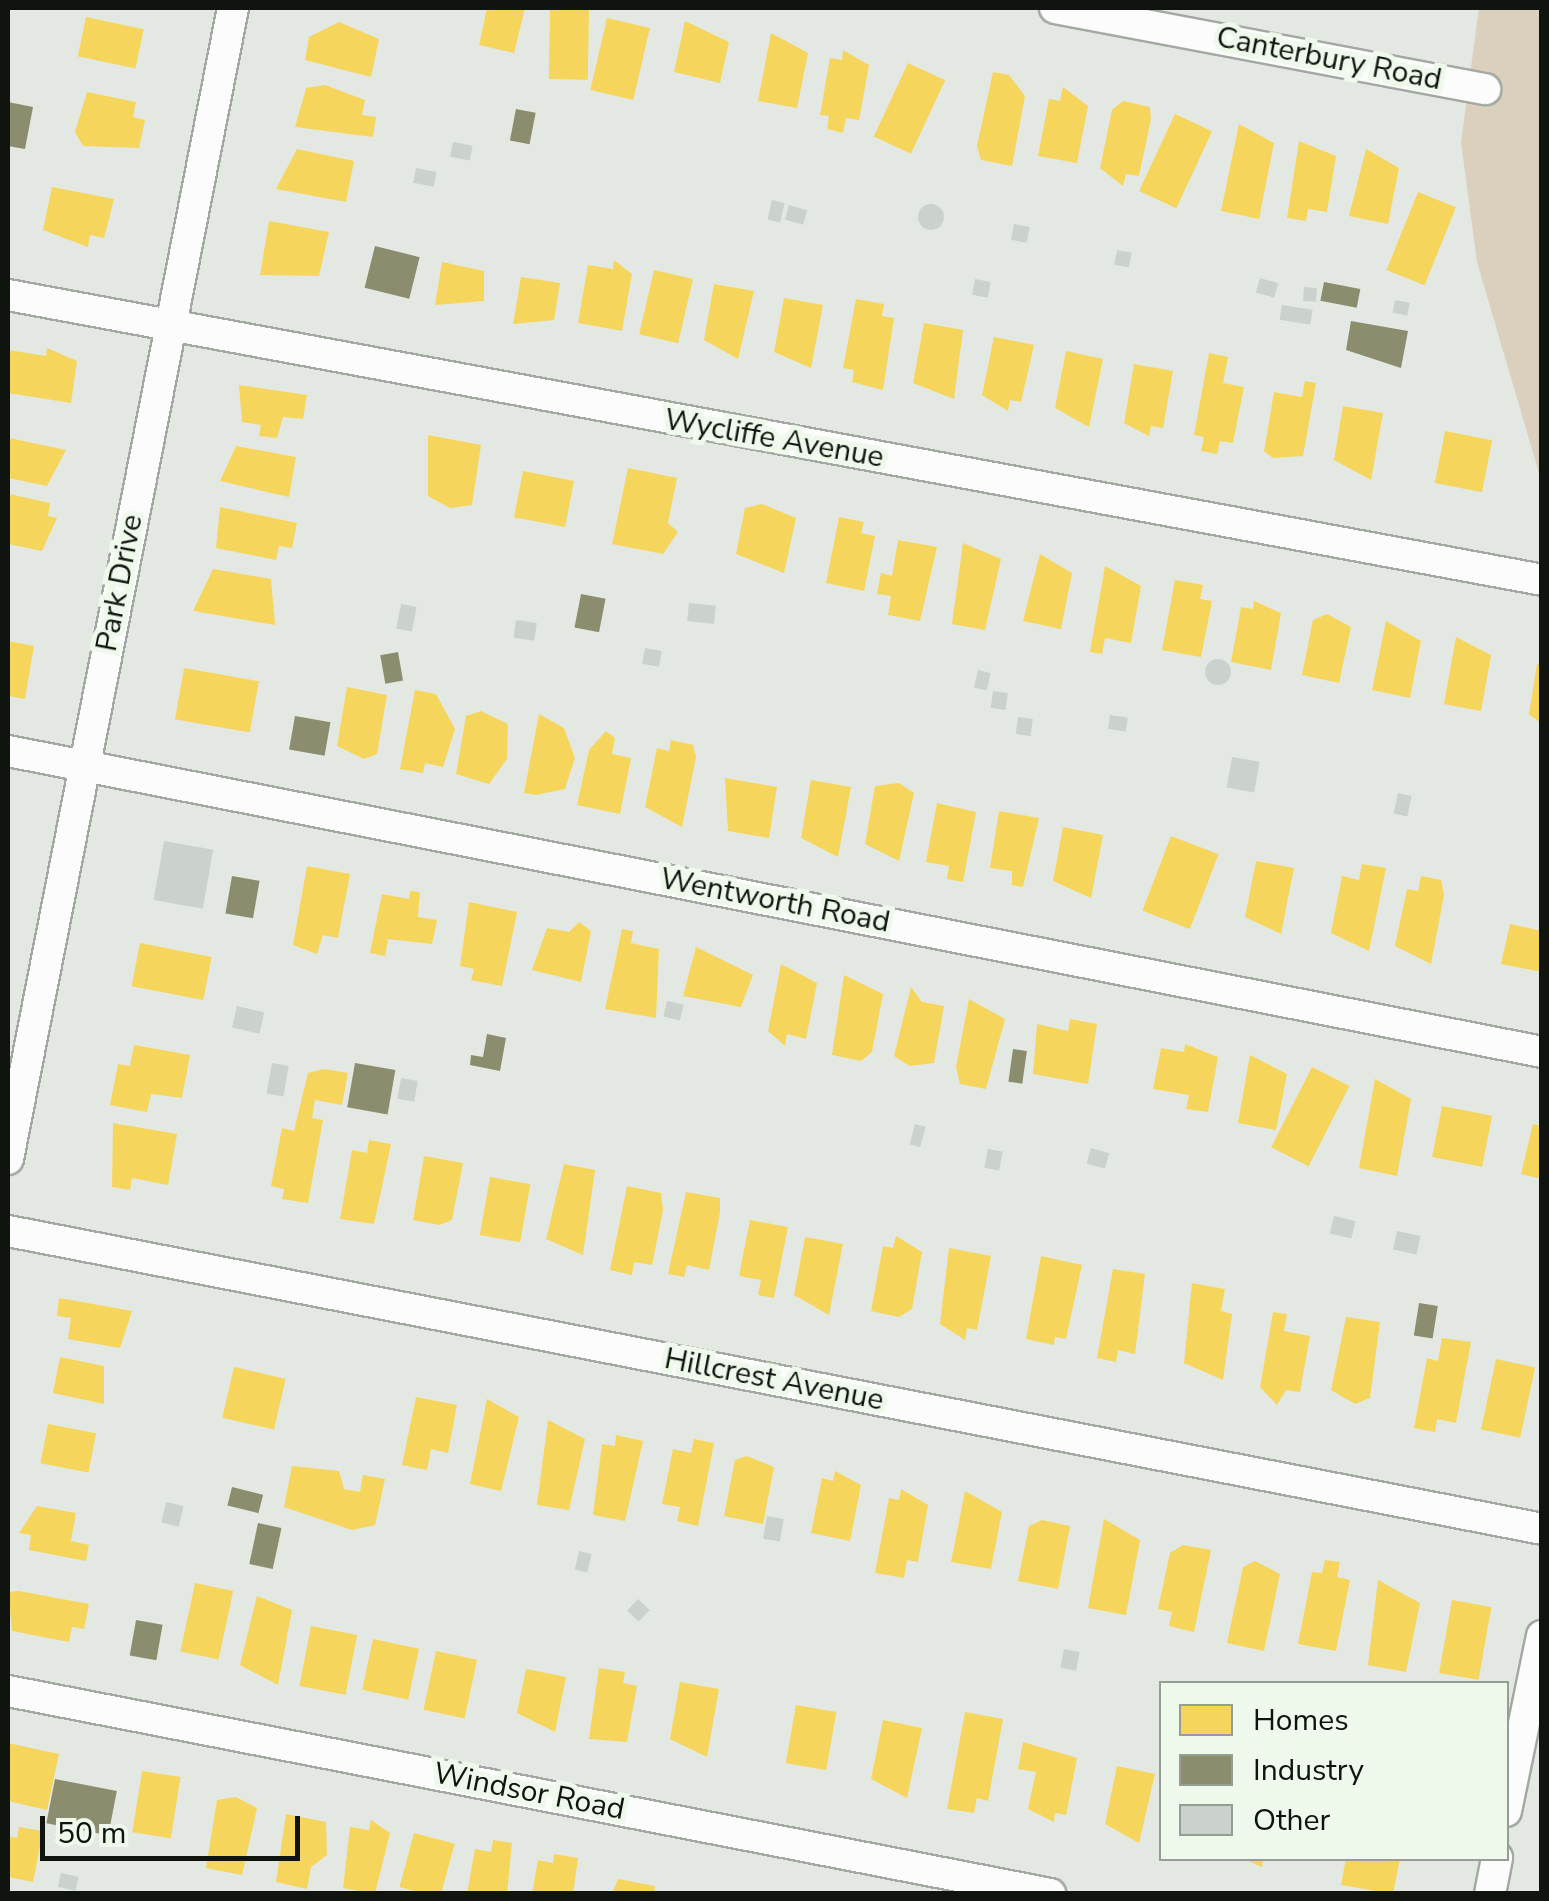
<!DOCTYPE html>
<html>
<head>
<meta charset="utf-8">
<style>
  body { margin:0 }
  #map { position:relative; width:1549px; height:1901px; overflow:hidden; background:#e3e9e2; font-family:"Nunito Sans",sans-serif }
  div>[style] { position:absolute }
  .green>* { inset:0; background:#dbd0bd }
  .homes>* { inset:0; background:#f6d55c; transform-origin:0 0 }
  .industry>* { inset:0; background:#8c8c6e; transform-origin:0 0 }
  .building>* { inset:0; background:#cbd1cd; transform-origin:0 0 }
  .round { border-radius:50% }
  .roads { filter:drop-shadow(2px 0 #a4a8a3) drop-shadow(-2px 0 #a4a8a3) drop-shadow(0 2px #a4a8a3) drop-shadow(0 -2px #a4a8a3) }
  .minor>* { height:30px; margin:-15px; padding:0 15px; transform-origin:15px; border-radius:15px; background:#fbfcfb }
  span { translate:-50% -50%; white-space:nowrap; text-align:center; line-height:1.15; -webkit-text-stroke:10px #eef9ec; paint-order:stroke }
  .street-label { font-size:30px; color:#10140f }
  .frame { position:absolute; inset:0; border:10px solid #10140f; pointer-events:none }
  .legend { position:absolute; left:1159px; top:1681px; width:350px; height:180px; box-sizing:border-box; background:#eef9ec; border:2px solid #959d94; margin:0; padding:12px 18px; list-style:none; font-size:30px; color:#10140f }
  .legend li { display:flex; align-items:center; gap:20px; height:50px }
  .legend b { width:50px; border:2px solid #959d94 }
  .scale { position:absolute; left:40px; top:1816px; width:260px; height:45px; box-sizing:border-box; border:5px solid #10140f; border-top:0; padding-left:12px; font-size:30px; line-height:35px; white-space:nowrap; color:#10140f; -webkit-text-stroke:8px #eef9ec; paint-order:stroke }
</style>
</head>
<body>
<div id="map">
  <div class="green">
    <div style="clip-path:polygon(1479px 8px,1541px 8px,1541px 480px,1477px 262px,1461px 142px)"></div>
  </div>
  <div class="homes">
    <div style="clip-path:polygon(487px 8px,525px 8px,514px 53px,479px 45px)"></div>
    <div style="left:550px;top:8px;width:39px;height:71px;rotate:1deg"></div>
    <div style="left:86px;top:17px;width:59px;height:40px;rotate:12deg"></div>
    <div style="left:607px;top:18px;width:44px;height:74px;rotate:13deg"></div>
    <div style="clip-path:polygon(685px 21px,729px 42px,720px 83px,674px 72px)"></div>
    <div style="clip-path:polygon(339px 22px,379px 39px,371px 77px,305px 60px,309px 37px)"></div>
    <div style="clip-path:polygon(771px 33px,808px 53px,797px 108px,758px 101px)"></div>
    <div style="clip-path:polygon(843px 50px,869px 65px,859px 120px,846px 118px,843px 133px,827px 129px,829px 116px,820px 115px,830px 58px,842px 60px)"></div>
    <div style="left:908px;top:63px;width:41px;height:81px;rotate:25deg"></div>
    <div style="clip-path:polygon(993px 72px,1009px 75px,1025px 96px,1012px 166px,981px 160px,977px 146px)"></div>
    <div style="clip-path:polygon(325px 85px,365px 100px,362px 115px,376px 117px,373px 137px,295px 127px,306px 88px)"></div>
    <div style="clip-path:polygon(1063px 87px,1088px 106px,1077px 163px,1038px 156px,1049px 99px,1060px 101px)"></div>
    <div style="clip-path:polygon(87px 92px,136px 102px,133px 117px,145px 120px,139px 148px,83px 146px,75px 132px)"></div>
    <div style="clip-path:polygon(1123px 101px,1150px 107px,1151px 119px,1139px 176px,1126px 174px,1123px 186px,1100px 168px,1112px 110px)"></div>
    <div style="left:1175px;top:114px;width:41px;height:85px;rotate:25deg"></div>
    <div style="clip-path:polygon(1239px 124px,1274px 143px,1259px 219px,1221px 211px)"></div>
    <div style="clip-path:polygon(1299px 141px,1336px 156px,1327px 212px,1308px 209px,1306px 221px,1287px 218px)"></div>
    <div style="clip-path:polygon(297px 149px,354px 161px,346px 202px,276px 189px)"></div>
    <div style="clip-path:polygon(1366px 149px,1399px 168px,1388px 224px,1349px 216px)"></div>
    <div style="clip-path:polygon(52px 187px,114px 199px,104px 238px,90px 235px,88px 247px,43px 230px)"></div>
    <div style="left:1418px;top:192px;width:41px;height:84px;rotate:22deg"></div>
    <div style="clip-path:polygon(269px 221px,329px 232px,319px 276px,260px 275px)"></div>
    <div style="clip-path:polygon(614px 260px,632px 274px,622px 331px,578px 323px,588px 265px,613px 269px)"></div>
    <div style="clip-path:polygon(442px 262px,484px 271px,484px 301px,435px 305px)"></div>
    <div style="left:654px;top:270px;width:40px;height:66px;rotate:13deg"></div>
    <div style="clip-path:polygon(521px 277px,560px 283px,554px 320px,513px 324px)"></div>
    <div style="clip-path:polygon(714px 284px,754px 291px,738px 359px,704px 340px)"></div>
    <div style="clip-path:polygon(784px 298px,823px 305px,811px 368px,774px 352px)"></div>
    <div style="clip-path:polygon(856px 299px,884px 304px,882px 316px,894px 318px,883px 390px,852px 382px,854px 370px,843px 368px)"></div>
    <div style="clip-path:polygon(924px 323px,963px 330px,954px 399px,913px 383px)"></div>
    <div style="clip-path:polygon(994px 337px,1034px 345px,1021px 402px,1010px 400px,1008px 411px,982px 395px)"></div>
    <div style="clip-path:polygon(47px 348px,77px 361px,71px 403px,8px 393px,8px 350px,46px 356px)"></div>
    <div style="clip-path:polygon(1066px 351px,1103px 359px,1089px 427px,1055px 408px)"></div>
    <div style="clip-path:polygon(1209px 353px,1228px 357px,1223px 383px,1244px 387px,1233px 443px,1220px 441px,1217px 454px,1201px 451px,1204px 437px,1194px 435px)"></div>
    <div style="clip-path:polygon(1134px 364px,1173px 371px,1163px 428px,1151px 426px,1149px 436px,1124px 423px)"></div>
    <div style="clip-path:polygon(1305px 381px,1316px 383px,1303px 456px,1273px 458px,1264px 451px,1274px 392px,1302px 397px)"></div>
    <div style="clip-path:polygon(239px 385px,307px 395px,303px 419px,283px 417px,277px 438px,259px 436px,261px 425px,242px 422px)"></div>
    <div style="clip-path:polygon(1343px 406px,1383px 413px,1371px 480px,1334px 460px)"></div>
    <div style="left:1445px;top:431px;width:48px;height:53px;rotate:11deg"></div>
    <div style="clip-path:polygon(428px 435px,481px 445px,472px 505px,450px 508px,428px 496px)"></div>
    <div style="clip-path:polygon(9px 438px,66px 450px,47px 486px,8px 478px)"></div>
    <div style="clip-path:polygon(236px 446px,296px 457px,289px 497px,220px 481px)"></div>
    <div style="clip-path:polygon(628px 468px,677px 478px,668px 523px,678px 532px,663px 554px,612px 544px)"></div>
    <div style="left:523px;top:471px;width:52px;height:47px;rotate:11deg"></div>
    <div style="clip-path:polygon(9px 494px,50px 503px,48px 516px,57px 518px,42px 551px,8px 544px)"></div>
    <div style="clip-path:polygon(762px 504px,796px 518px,784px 573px,736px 554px,745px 508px)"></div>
    <div style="clip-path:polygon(220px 507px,297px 523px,292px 548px,279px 546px,276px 560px,216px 548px)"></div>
    <div style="clip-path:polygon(839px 517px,864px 522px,861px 533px,875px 536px,864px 591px,826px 583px)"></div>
    <div style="clip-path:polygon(898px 540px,937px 547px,920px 621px,888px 615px,891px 596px,877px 594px,881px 573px,892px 576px)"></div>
    <div style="clip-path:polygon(963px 543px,1001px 559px,985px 630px,952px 624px)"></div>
    <div style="clip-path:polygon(1040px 554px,1072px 573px,1061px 629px,1023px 621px)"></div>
    <div style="clip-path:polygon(1105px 566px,1141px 586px,1131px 643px,1105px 638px,1102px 654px,1090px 652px)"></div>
    <div style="clip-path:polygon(213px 569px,271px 579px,275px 625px,193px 611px)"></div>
    <div style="clip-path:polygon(1175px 580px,1203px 585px,1200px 599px,1212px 601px,1201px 657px,1162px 650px)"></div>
    <div style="clip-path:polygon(1254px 601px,1281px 613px,1271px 670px,1231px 662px,1241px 607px,1253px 609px)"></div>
    <div style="clip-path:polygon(1327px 614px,1351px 627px,1339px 683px,1302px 675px,1313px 620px)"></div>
    <div style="clip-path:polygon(1386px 621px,1421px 641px,1410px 698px,1372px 690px)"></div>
    <div style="clip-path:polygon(1456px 637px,1491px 655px,1481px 711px,1444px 704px)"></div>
    <div style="clip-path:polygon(8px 641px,34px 646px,25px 699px,8px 696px)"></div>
    <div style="clip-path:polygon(1537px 664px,1542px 665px,1542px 724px,1529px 714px)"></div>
    <div style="left:184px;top:668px;width:76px;height:52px;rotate:10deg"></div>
    <div style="clip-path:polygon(347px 687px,387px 695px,377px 754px,364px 759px,337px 746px)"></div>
    <div style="clip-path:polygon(415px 690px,436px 694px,455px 729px,443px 767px,425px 763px,423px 773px,400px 769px)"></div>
    <div style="clip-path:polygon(481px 711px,508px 724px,507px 759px,489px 784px,456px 774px,466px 716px)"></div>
    <div style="clip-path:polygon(539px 714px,564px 728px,575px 758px,565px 789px,536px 795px,524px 793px)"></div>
    <div style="clip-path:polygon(606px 731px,615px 738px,612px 754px,631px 758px,620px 814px,577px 805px,589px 750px)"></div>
    <div style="clip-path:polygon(671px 740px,693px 745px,696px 757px,682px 827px,645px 807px,657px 748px,669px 751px)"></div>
    <div style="clip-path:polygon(725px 778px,777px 787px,769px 838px,728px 831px)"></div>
    <div style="clip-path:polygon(811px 780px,851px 787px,838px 857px,801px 838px)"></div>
    <div style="clip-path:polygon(899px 783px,914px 793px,899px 861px,865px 844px,875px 786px)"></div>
    <div style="clip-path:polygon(937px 803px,976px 812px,963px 882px,947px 879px,949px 866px,926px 862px)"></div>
    <div style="clip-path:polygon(999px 811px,1039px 818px,1023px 887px,1012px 885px,1012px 871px,990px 868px)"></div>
    <div style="clip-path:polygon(1063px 827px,1103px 835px,1091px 898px,1053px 881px)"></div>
    <div style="left:1171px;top:836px;width:51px;height:80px;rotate:21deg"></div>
    <div style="clip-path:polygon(1256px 861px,1294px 868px,1281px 934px,1245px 917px)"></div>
    <div style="clip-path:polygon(1362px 864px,1386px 868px,1369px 951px,1331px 933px,1342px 876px,1359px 880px)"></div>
    <div style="clip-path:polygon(307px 866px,350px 874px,338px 938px,323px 935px,317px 954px,293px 945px)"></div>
    <div style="clip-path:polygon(1421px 876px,1441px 880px,1444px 895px,1431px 964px,1395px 946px,1407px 889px,1418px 891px)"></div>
    <div style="clip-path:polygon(410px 891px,420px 892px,418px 917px,437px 920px,432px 944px,388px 939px,385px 956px,370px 953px,382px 894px,409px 899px)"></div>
    <div style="clip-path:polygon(469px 902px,517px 912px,502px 986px,471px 980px,474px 969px,460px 966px)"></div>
    <div style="clip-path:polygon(579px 922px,591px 931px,581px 982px,532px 970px,547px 928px,569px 932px)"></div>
    <div style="clip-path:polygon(1510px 924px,1542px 931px,1542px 972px,1501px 964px)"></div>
    <div style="clip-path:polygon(622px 929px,633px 931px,631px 943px,659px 949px,656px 1018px,605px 1009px)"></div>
    <div style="left:140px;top:943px;width:73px;height:44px;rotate:11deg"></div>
    <div style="clip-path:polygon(696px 947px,753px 975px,741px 1007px,683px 996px)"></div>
    <div style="clip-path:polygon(781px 964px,817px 983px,806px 1039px,787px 1034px,785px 1046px,768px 1031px)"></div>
    <div style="clip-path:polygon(844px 975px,883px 994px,872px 1052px,861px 1061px,832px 1055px)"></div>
    <div style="clip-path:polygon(911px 987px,922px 1002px,944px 1006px,934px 1063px,910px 1066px,894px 1056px)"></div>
    <div style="clip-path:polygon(969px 999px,1005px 1019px,986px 1089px,960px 1084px,956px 1067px)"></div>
    <div style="clip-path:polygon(1070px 1019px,1097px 1024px,1088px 1084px,1033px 1074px,1037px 1024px,1068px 1031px)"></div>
    <div style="clip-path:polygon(1185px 1044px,1218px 1057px,1208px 1112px,1186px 1109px,1189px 1095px,1153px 1089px,1161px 1048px,1184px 1052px)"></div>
    <div style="clip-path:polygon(134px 1045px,190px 1055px,182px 1098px,151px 1094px,147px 1112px,110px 1105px,118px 1064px,130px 1066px)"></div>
    <div style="clip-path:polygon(1250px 1055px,1287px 1074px,1276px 1130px,1238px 1123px)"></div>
    <div style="left:1312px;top:1067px;width:42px;height:90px;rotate:27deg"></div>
    <div style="clip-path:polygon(324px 1069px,348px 1073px,342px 1105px,315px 1100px,312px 1118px,323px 1120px,308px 1203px,282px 1199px,284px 1189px,271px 1186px,282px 1128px,294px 1131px,308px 1073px)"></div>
    <div style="clip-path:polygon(1375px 1079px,1411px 1099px,1397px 1176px,1359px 1168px)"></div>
    <div style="left:1442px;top:1106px;width:51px;height:52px;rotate:11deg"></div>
    <div style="clip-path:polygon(113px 1123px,177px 1134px,168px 1185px,132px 1178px,130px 1190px,112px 1187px)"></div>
    <div style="clip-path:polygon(1533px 1124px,1542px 1126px,1542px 1179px,1521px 1174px)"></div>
    <div style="clip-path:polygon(369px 1140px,391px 1144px,374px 1224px,340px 1219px,352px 1150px,367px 1153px)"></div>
    <div style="clip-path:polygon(424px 1156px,463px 1163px,452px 1220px,439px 1225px,413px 1220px)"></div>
    <div style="clip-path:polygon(564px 1164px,595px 1170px,583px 1255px,546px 1239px)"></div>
    <div style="left:490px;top:1177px;width:41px;height:59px;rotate:10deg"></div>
    <div style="clip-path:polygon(627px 1186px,661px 1193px,663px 1210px,652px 1265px,634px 1262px,632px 1275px,610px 1270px)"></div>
    <div style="clip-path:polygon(686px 1192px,720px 1198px,720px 1212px,709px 1270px,687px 1265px,684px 1277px,668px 1274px)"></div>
    <div style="clip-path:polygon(750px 1220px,788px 1227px,774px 1298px,758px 1295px,761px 1280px,739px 1276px)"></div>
    <div style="clip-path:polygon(896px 1236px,922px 1252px,912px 1309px,899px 1317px,871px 1311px,883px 1246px,893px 1248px)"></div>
    <div style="clip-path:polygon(805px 1237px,843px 1244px,829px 1315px,794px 1295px)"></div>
    <div style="clip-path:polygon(949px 1248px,991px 1256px,977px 1330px,967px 1328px,965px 1340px,940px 1324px)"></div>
    <div style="clip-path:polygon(1041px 1256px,1082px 1265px,1066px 1339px,1055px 1337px,1054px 1345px,1026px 1339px)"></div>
    <div style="clip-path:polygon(1113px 1269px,1145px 1274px,1135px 1354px,1118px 1350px,1116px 1362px,1097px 1358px)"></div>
    <div style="clip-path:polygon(1192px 1283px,1225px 1289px,1221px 1311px,1232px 1314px,1223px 1380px,1184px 1363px)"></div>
    <div style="clip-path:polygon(59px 1298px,132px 1311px,120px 1348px,68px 1339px,71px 1318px,57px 1316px)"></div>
    <div style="clip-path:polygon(1273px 1312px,1287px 1314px,1284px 1331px,1310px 1336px,1300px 1392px,1286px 1390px,1277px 1405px,1260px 1387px)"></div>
    <div style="clip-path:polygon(1346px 1317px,1380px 1322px,1370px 1398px,1355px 1404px,1331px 1390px)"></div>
    <div style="clip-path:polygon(1442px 1338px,1471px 1342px,1456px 1423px,1437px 1419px,1435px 1432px,1414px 1428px,1427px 1358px,1438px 1361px)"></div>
    <div style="clip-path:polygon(60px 1357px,104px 1366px,104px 1404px,53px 1393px)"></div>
    <div style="left:1496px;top:1359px;width:40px;height:72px;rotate:12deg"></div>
    <div style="left:234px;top:1367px;width:53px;height:52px;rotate:13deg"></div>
    <div style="clip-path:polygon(416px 1397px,457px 1405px,448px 1453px,431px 1449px,427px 1470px,402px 1465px)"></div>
    <div style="clip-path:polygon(487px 1399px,519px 1417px,501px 1491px,470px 1484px)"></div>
    <div style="clip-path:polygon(548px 1420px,585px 1439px,569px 1510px,537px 1505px)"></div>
    <div style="left:48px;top:1424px;width:49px;height:40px;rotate:11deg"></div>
    <div style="clip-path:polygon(616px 1435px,643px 1441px,625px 1521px,593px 1515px,602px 1444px,615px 1446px)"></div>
    <div style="clip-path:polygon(694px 1439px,714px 1443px,698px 1526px,677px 1521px,680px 1507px,662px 1504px,673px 1449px,691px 1453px)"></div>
    <div style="clip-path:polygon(747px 1456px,774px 1467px,763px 1524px,724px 1516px,735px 1460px)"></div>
    <div style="clip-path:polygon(292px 1466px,339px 1471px,344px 1489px,360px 1492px,363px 1475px,385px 1479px,375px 1525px,352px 1530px,284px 1507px)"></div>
    <div style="clip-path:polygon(835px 1471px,861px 1485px,850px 1541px,811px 1533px,822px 1478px,833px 1481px)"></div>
    <div style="clip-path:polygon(901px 1489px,928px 1505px,918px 1562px,907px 1560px,904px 1578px,875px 1573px,889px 1498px,899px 1500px)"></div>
    <div style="clip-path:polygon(965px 1491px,1002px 1512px,991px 1569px,951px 1562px)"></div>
    <div style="clip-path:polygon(37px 1506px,76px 1513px,71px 1541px,89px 1545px,86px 1561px,29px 1550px,31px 1535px,19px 1533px)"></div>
    <div style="clip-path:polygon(1104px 1519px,1140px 1540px,1126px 1615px,1088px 1608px)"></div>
    <div style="clip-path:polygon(1042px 1520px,1070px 1526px,1058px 1589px,1018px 1581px,1029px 1526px)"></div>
    <div style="clip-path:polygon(1183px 1545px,1211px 1550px,1194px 1632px,1169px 1626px,1172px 1612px,1158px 1609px,1170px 1553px)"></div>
    <div style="clip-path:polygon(1325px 1560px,1340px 1562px,1337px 1577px,1350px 1580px,1336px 1651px,1298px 1644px,1312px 1572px,1322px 1573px)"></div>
    <div style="clip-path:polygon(1255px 1561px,1280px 1574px,1264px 1651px,1227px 1643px,1243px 1567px)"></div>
    <div style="clip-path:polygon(1378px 1580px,1420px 1603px,1406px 1672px,1368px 1665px)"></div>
    <div style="left:195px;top:1583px;width:39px;height:70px;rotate:12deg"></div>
    <div style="clip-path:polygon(19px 1591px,89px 1604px,84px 1629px,72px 1627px,69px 1642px,12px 1631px,8px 1592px)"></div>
    <div style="clip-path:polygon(257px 1596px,292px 1610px,278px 1685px,240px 1665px)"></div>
    <div style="left:1452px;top:1600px;width:40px;height:74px;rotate:10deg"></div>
    <div style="left:311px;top:1626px;width:47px;height:61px;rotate:11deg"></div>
    <div style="left:373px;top:1639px;width:47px;height:52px;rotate:12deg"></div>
    <div style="left:436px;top:1651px;width:42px;height:60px;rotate:12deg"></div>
    <div style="clip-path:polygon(599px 1668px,625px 1672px,623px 1683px,637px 1686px,627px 1742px,589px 1739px)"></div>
    <div style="clip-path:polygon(526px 1669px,566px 1677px,555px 1732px,517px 1713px)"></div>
    <div style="clip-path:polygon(680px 1682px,719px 1689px,707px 1757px,670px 1739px)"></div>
    <div style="left:796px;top:1705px;width:41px;height:59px;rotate:10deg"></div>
    <div style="clip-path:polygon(965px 1712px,1003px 1719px,988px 1801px,977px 1798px,974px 1813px,947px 1809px)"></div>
    <div style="clip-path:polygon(883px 1720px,922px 1728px,907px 1798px,871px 1779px)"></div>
    <div style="clip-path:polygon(1023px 1742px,1077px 1758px,1066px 1815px,1055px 1813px,1054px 1822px,1028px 1809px,1036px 1772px,1018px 1769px)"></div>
    <div style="clip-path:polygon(8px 1743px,59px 1754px,47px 1810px,8px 1801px)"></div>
    <div style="clip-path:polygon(1117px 1766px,1155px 1774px,1139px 1843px,1105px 1824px)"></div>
    <div style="left:142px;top:1771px;width:39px;height:62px;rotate:9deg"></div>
    <div style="clip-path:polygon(236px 1797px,257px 1808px,242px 1875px,206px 1868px,217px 1800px)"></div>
    <div style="clip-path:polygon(286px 1814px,326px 1822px,327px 1855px,311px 1867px,307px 1889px,276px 1882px)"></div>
    <div style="clip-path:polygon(371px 1820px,390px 1833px,375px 1894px,343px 1888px,350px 1827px,369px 1830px)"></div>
    <div style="clip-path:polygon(19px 1827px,43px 1831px,33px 1882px,8px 1877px,8px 1836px,17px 1838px)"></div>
    <div style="left:414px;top:1833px;width:42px;height:56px;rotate:15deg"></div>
    <div style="clip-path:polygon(493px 1840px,512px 1843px,507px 1894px,467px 1894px,475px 1849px,491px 1852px)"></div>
    <div style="clip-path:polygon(554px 1854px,578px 1858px,573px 1894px,532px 1894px,538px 1860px,553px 1863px)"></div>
    <div style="clip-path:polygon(1241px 1858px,1264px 1858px,1262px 1867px)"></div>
    <div style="clip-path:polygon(1346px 1858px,1400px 1858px,1393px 1894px,1341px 1885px)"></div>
    <div style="clip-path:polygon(618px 1879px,655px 1886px,654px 1894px,612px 1894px)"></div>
  </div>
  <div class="industry">
    <div style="clip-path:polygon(8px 102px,33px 107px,25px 149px,8px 146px)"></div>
    <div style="left:516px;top:109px;width:20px;height:32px;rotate:11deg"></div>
    <div style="left:375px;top:246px;width:46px;height:43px;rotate:14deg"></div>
    <div style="left:1324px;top:282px;width:37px;height:19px;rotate:11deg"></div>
    <div style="clip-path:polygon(1351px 321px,1408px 331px,1401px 368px,1346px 350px)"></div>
    <div style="left:581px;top:594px;width:25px;height:34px;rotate:11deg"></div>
    <div style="left:398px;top:652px;width:29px;height:18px;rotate:80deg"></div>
    <div style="left:295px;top:716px;width:36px;height:34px;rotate:10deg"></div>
    <div style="left:232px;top:876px;width:28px;height:38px;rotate:10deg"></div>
    <div style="clip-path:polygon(487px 1034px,506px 1038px,500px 1071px,470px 1065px,471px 1055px,483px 1057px)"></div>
    <div style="left:1013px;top:1049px;width:14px;height:33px;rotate:8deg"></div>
    <div style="left:355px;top:1063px;width:41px;height:45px;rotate:10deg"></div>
    <div style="left:1419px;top:1303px;width:19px;height:33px;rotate:9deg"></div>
    <div style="left:232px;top:1487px;width:32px;height:19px;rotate:14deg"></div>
    <div style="left:258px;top:1523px;width:24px;height:42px;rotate:12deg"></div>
    <div style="left:136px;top:1620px;width:27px;height:36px;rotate:10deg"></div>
    <div style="left:55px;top:1779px;width:63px;height:45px;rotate:11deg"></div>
  </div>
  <div class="building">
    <div style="left:453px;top:142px;width:20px;height:15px;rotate:11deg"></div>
    <div style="left:416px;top:168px;width:21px;height:15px;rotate:11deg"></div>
    <div style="left:772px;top:200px;width:13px;height:20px;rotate:13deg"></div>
    <div class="round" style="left:918px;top:204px;width:26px;height:26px"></div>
    <div style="left:789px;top:205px;width:19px;height:15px;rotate:16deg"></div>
    <div style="left:1014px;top:224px;width:16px;height:16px;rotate:11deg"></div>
    <div style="left:1117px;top:250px;width:15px;height:15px;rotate:11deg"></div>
    <div style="left:1260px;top:278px;width:19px;height:15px;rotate:16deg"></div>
    <div style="left:975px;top:279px;width:16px;height:16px;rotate:11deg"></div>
    <div style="left:1304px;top:287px;width:13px;height:14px;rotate:4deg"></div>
    <div style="left:1395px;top:300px;width:15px;height:13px;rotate:11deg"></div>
    <div style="left:1282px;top:305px;width:31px;height:15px;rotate:9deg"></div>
    <div style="left:689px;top:603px;width:27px;height:18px;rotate:6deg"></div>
    <div style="left:401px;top:604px;width:16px;height:25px;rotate:11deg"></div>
    <div style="left:516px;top:620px;width:21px;height:18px;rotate:8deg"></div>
    <div style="left:645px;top:648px;width:17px;height:16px;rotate:10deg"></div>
    <div class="round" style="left:1205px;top:659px;width:26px;height:26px"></div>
    <div style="left:978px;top:670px;width:13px;height:18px;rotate:13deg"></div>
    <div style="left:993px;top:691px;width:15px;height:17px;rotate:8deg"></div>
    <div style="left:1110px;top:715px;width:18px;height:14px;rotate:9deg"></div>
    <div style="left:1018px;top:717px;width:15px;height:17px;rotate:8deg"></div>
    <div style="left:1232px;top:757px;width:28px;height:31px;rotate:10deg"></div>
    <div style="left:1398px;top:793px;width:14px;height:21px;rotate:12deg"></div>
    <div style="left:164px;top:841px;width:50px;height:60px;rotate:10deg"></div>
    <div style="left:667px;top:1001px;width:17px;height:16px;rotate:13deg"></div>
    <div style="left:237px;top:1006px;width:28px;height:22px;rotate:13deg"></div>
    <div style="left:272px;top:1063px;width:17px;height:31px;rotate:10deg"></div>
    <div style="left:401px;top:1078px;width:17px;height:21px;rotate:10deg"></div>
    <div style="left:915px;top:1124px;width:11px;height:21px;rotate:15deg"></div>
    <div style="left:1091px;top:1148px;width:19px;height:16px;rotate:16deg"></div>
    <div style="left:988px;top:1149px;width:15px;height:19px;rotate:11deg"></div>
    <div style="left:1334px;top:1216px;width:22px;height:18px;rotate:13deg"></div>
    <div style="left:1397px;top:1231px;width:24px;height:19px;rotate:12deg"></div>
    <div style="left:166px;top:1502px;width:18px;height:21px;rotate:13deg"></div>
    <div style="left:767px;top:1516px;width:17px;height:23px;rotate:10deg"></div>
    <div style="left:579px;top:1551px;width:13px;height:19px;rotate:13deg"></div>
    <div style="left:638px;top:1599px;width:16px;height:16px;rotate:43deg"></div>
    <div style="left:1064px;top:1649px;width:16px;height:19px;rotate:11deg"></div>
    <div style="left:61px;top:1873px;width:18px;height:14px;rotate:13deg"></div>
  </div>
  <div class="roads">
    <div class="minor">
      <div style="left:1055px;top:8px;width:438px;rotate:10.7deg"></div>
      <div style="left:8px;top:295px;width:1560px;rotate:10.52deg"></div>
      <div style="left:8px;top:751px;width:1563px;rotate:11.1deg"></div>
      <div style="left:8px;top:1159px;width:1173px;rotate:-78.94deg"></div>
      <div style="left:8px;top:1231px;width:1563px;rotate:10.99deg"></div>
      <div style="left:8px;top:1691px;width:1062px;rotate:11.02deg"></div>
      <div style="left:1506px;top:1811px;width:179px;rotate:-78.4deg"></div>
      <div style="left:1490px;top:1894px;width:37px;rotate:-79deg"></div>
    </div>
  </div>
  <div class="street-label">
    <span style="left:1329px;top:59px;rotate:11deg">Canterbury Road</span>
    <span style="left:774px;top:439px;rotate:10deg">Wycliffe Avenue</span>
    <span style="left:120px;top:583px;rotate:-79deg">Park Drive</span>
    <span style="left:775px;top:901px;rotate:11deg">Wentworth Road</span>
    <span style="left:774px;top:1380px;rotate:11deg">Hillcrest Avenue</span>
    <span style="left:529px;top:1792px;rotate:11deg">Windsor Road</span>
  </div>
  <div class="frame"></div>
  <ul class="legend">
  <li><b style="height:28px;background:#f6d55c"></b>Homes</li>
  <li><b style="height:28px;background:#8c8c6e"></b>Industry</li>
  <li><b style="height:28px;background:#cbd1cd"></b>Other</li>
  </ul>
  <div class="scale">50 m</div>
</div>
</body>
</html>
